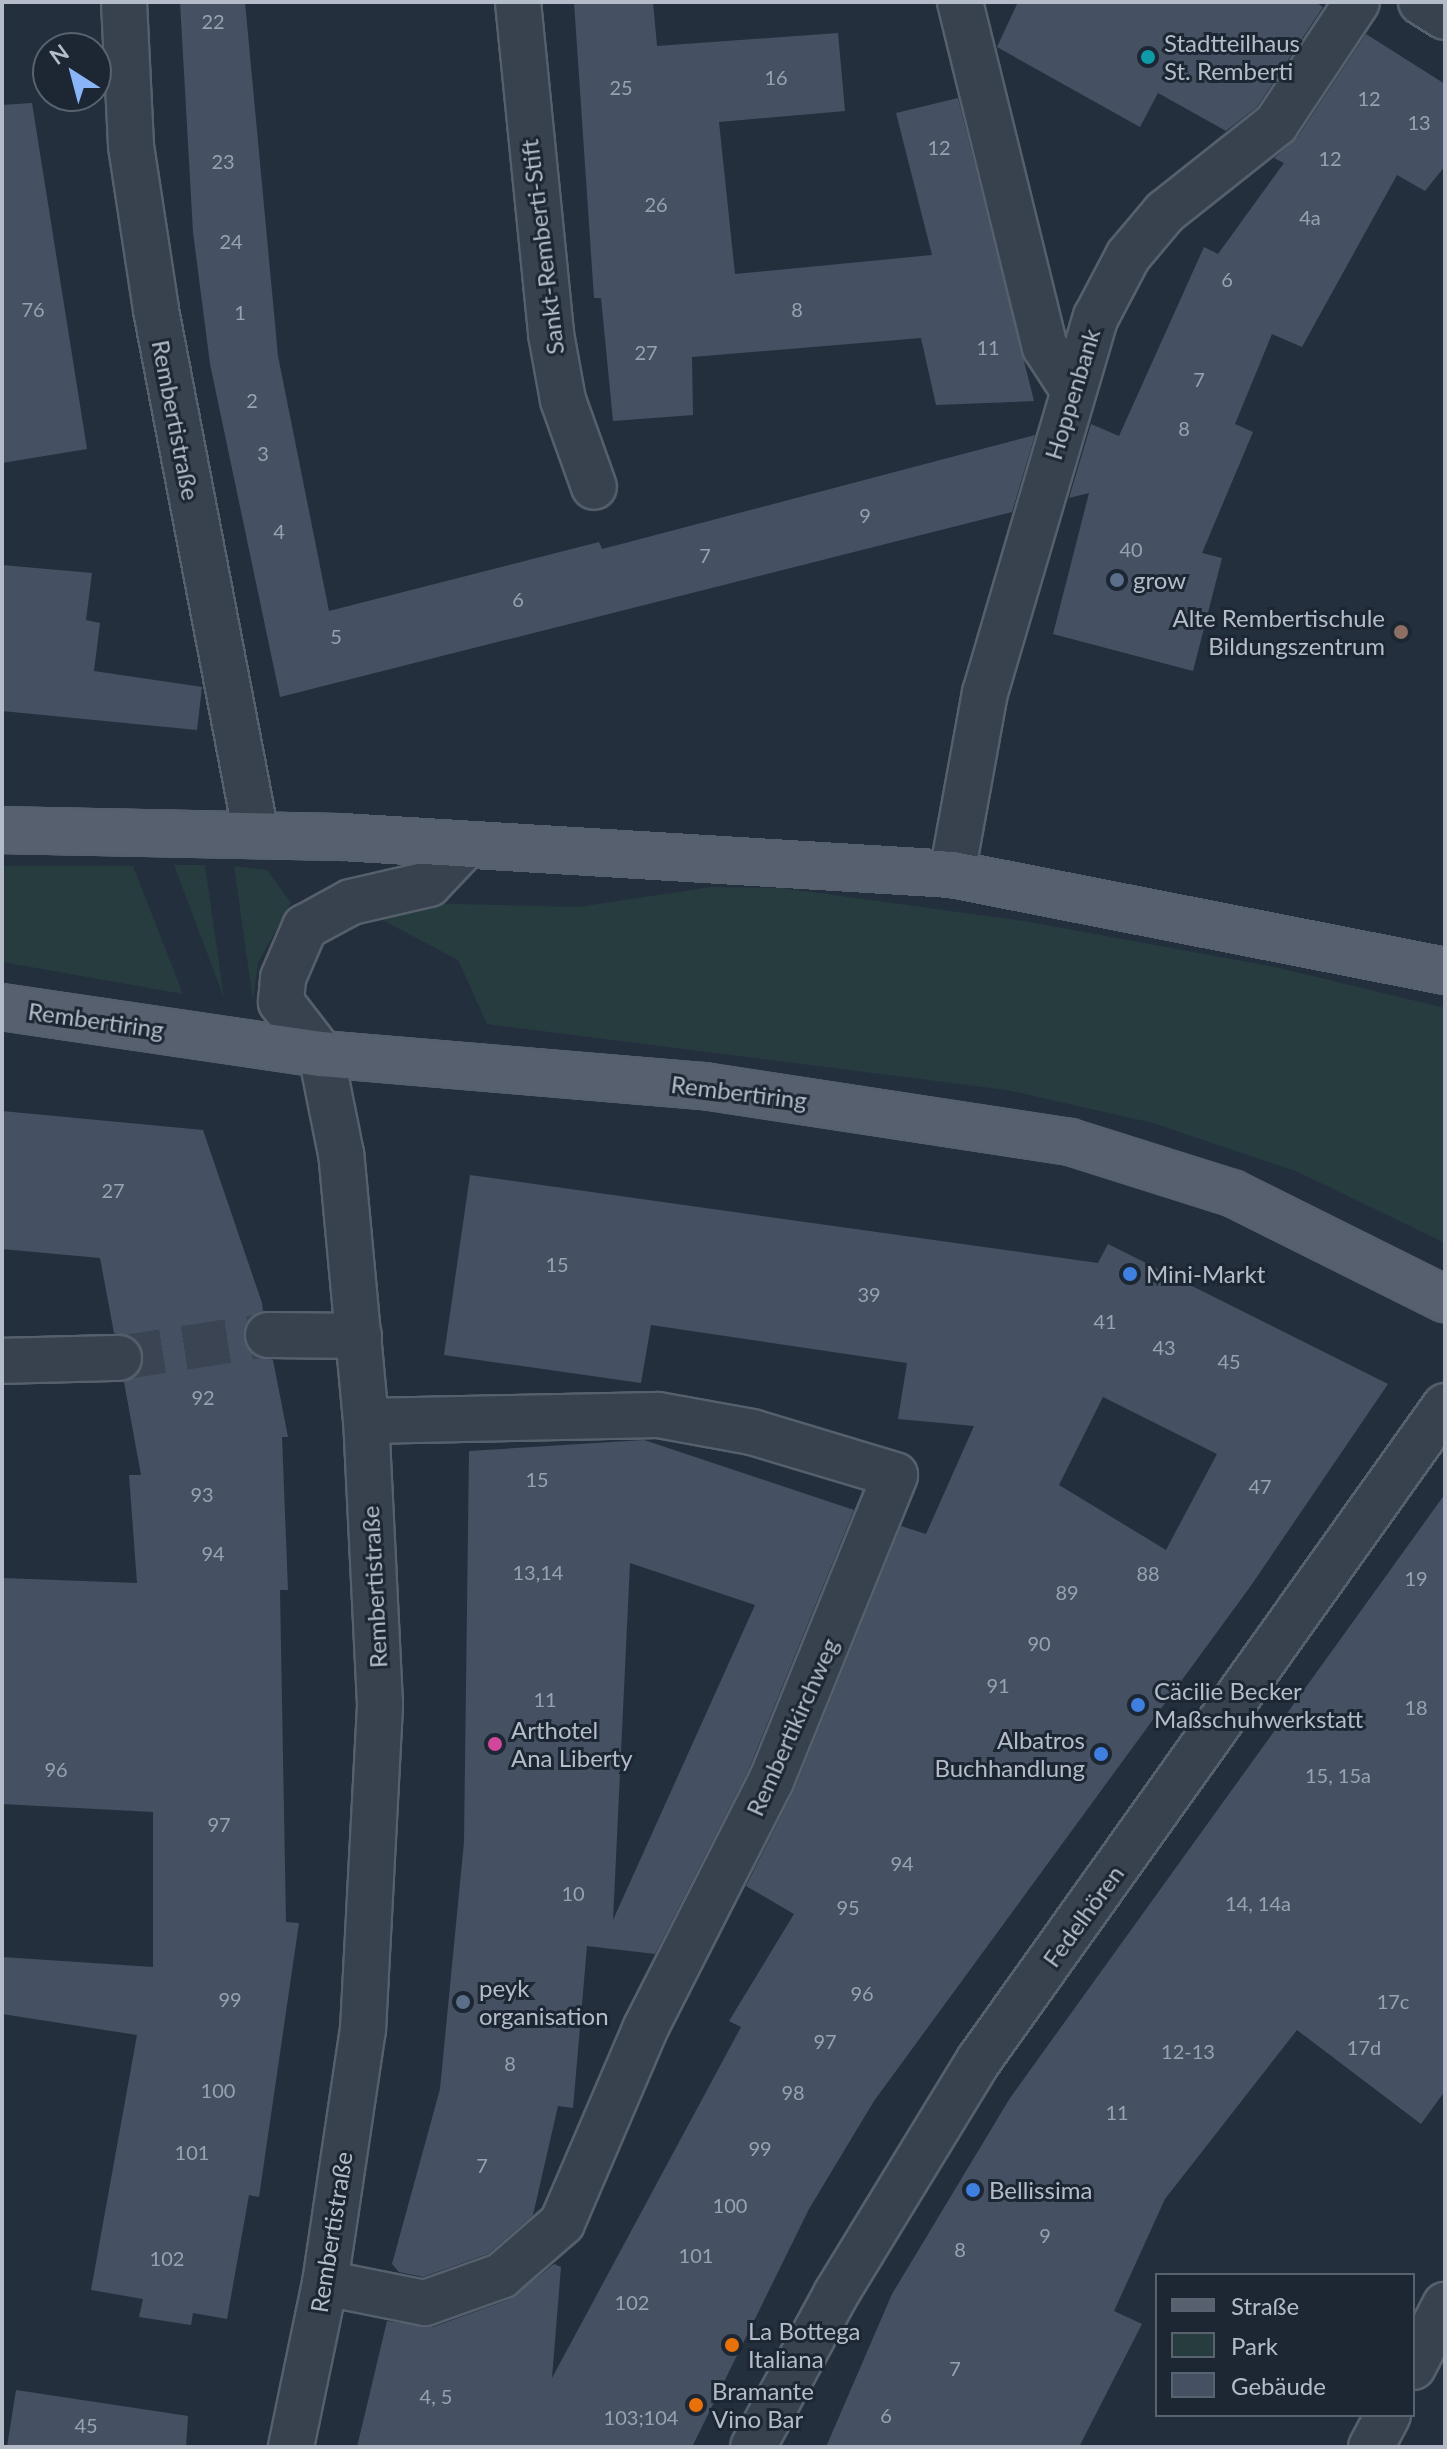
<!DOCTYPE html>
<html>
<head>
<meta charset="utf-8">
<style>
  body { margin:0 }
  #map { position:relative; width:1447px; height:2449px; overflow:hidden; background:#242f3e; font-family:Lato,sans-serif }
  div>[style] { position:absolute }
  .green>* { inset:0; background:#263c3f }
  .building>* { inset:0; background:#455162 }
  .minor-tunnel>* { height:44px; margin-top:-22px; transform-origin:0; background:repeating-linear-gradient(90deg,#3a4453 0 44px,transparent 0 66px) }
  .roads { filter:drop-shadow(2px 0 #565f6c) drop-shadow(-2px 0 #565f6c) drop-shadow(0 2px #565f6c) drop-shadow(0 -2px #565f6c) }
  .minor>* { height:44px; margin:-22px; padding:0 22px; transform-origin:22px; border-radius:22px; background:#38414e }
  .major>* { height:44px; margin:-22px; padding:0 22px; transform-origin:22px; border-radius:22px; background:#56606e }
  .dots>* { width:22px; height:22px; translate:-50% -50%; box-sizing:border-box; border:4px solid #1d2633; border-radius:50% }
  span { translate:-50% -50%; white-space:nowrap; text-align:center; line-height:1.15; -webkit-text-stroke:6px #1d2633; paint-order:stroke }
  .number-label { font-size:20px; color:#98a1af }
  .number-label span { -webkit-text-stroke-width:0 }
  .poi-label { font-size:24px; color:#b4bcc9 }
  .left { translate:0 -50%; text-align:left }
  .right { translate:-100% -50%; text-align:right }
  .street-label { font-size:24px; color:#b4bcc9 }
  .frame { position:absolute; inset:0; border:4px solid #b4bcc9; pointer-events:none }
  .legend { position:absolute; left:1155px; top:2273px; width:260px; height:144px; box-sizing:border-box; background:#1d2633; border:2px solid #59626f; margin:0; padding:10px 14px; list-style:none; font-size:24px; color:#b4bcc9 }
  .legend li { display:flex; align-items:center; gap:16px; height:40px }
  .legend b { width:40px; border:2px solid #59626f }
  .north { position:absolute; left:32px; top:32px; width:80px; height:80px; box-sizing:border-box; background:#1d2633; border:2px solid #59626f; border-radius:50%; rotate:324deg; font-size:22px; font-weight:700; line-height:32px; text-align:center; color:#b4bcc9 }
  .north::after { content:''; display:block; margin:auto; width:28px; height:36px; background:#8ab4f8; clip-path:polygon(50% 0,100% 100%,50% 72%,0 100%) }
</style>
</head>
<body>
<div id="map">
  <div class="green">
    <div style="clip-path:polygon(174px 865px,205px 865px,224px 998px)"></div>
    <div style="clip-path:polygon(2px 866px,133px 866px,183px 994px,2px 962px)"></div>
    <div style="clip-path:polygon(234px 866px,267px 870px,291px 903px,258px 963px,253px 1001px)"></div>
    <div style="clip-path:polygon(711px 887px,783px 888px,1024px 921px,1275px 967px,1445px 1008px,1445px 1243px,1298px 1172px,1153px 1123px,1007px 1090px,487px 1024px,458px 960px,369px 913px,412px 903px,578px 907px)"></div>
  </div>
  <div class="building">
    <div style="clip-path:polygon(180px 2px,245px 2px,278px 356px,329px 611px,599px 542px,602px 549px,629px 542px,1035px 435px,1012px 512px,280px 697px,210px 364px,193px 232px)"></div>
    <div style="clip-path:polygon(574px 2px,653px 2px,657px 46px,838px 33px,845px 111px,719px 122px,735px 274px,932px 255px,896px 113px,958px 98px,1034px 401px,936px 405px,921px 338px,692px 357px,693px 415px,613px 421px,601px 298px,594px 298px)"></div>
    <div style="clip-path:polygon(1018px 2px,1315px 2px,1323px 7px,1257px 107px,1226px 131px,1158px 93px,1140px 127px,997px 47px)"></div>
    <div style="clip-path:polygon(1366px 34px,1445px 84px,1445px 166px,1425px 191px,1397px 175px,1302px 347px,1272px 334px,1235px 424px,1253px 432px,1202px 553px,1222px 558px,1193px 671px,1053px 634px,1089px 493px,1069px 498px,1091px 424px,1119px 436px,1204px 247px,1218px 254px,1284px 163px,1274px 158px,1297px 138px)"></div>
    <div style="clip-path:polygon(32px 103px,87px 449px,2px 463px,2px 105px)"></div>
    <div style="clip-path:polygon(2px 565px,92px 573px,86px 620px,100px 623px,94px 671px,202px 687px,197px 730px,2px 711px)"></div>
    <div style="clip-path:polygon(2px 1111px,203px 1130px,262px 1303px,263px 1311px,246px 1323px,246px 1347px,273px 1360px,288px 1437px,282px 1437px,288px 1590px,280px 1590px,286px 1922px,299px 1923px,259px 2197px,249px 2195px,227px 2319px,193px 2313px,191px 2325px,139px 2317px,143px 2299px,91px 2290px,137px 2035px,2px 2014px,2px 1957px,153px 1967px,153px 1812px,2px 1804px,2px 1578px,137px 1583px,129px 1475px,141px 1475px,124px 1382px,144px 1358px,132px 1336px,114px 1333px,100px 1258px,2px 1249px)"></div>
    <div style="clip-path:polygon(evenodd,470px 1175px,1098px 1263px,1108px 1244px,1388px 1384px,1250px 1587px,874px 2101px,809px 2209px,692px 2447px,357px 2447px,387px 2321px,433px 2327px,510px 2299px,554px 2264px,561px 2267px,552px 2378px,741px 2027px,729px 2021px,794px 1914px,746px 1886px,794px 1790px,901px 1526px,926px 1534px,974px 1426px,898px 1419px,907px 1363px,651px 1325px,641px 1383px,444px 1355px,470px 1175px,1103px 1397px,1217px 1454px,1166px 1550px,1059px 1485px,1103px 1397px)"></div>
    <div style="clip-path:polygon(evenodd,644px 1440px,854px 1510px,748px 1771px,655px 1954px,587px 1946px,573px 2108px,558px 2106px,533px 2215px,488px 2254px,423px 2277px,399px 2272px,392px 2264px,440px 2089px,464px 1842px,469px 1451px,644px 1440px,630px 1563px,755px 1605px,613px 1920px,630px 1563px)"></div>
    <div style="clip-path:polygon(1445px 1494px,1445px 2091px,1421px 2124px,1297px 2030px,1165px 2199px,1114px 2311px,1142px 2324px,1079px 2447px,826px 2447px,892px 2294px,1010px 2098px)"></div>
    <div style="clip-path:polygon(16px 2390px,188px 2416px,186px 2447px,7px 2447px)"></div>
  </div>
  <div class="minor-tunnel">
    <div style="left:119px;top:1358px;width:151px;rotate:-8.8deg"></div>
  </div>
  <div class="roads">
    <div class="minor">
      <div style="left:124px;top:2px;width:144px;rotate:87.2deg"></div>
      <div style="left:131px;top:146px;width:166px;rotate:81.3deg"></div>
      <div style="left:156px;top:310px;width:533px;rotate:79.2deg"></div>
      <div style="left:518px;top:2px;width:334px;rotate:84.3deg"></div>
      <div style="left:551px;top:334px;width:67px;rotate:79.7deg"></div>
      <div style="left:563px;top:400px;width:92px;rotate:70.4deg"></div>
      <div style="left:960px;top:2px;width:355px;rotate:76.2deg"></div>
      <div style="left:1045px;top:347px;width:48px;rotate:57deg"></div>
      <div style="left:1421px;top:2px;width:28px;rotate:32deg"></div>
      <div style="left:952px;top:874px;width:184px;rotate:-79.7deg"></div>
      <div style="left:985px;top:693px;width:392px;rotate:-73.6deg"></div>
      <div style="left:1096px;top:317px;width:69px;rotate:-62.3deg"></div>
      <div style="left:1128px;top:256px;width:57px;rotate:-49.9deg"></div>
      <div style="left:1165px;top:212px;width:142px;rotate:-38.4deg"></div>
      <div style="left:1276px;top:124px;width:146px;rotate:-56.4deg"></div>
      <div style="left:268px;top:1335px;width:91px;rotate:0.6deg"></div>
      <div style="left:2px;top:1361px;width:117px;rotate:-1.5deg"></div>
      <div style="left:325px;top:2283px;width:102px;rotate:11.3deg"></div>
      <div style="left:425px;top:2303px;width:81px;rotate:-19.6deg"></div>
      <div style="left:501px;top:2276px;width:81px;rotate:-41deg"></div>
      <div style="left:562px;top:2223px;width:211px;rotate:-66.8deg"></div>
      <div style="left:645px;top:2029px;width:278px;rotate:-63.1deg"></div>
      <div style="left:771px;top:1781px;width:330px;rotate:-67.9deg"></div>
      <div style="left:895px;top:1475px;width:149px;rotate:-163.3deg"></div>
      <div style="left:752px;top:1432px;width:96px;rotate:-169.7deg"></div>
      <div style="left:658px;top:1415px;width:292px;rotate:178.8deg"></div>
      <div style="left:1413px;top:2367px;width:70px;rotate:-62.7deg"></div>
      <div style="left:291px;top:2447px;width:167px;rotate:-78.3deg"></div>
      <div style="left:325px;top:2283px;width:256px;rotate:-81.5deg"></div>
      <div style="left:363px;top:2030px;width:326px;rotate:-87deg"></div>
      <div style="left:380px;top:1704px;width:283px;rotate:-92.8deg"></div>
      <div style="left:366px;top:1421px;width:268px;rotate:-95.3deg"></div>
      <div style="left:341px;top:1154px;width:102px;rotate:-101.3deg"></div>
      <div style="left:321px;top:1054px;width:66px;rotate:-127.6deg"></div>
      <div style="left:281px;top:1002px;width:24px;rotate:-85deg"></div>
      <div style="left:283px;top:978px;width:56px;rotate:-66.7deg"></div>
      <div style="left:305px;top:927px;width:52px;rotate:-28.5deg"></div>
      <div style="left:351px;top:902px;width:80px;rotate:-13deg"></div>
      <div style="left:429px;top:884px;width:51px;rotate:-46.6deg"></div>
      <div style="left:753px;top:2447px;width:174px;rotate:-61.5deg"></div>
      <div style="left:836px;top:2294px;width:274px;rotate:-58.6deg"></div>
      <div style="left:979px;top:2060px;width:803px;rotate:-54.53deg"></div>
      <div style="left:1371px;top:2447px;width:36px;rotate:-62deg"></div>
    </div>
    <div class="major">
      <div style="left:2px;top:830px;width:340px;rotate:1.2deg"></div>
      <div style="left:342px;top:837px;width:611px;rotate:3.47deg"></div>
      <div style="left:952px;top:874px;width:502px;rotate:11.13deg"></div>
      <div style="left:2px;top:1007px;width:322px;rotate:8.4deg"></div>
      <div style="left:321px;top:1054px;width:384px;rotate:4.8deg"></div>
      <div style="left:704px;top:1086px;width:370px;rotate:8.7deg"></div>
      <div style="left:1070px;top:1142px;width:170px;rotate:17.5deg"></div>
      <div style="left:1232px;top:1193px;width:238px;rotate:26.5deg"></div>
    </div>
  </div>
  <div class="dots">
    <div style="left:1148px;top:57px;background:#0f9aa8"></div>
    <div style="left:1117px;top:580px;background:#5c6f8a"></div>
    <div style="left:1401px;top:632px;background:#8d6e63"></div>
    <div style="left:1130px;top:1274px;background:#3f7fe0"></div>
    <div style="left:1138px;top:1705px;background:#3f7fe0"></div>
    <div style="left:495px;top:1744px;background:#d1479c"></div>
    <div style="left:1101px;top:1754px;background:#3f7fe0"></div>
    <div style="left:463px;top:2002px;background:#5c6f8a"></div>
    <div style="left:973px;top:2190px;background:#3f7fe0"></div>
    <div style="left:732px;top:2345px;background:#e8710a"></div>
    <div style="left:696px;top:2405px;background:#e8710a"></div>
  </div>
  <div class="number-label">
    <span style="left:213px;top:21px">22</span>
    <span style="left:776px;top:77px">16</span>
    <span style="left:621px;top:87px">25</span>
    <span style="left:1369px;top:98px">12</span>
    <span style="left:1419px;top:122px">13</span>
    <span style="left:939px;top:147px">12</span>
    <span style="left:1330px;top:158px">12</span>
    <span style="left:223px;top:161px">23</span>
    <span style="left:656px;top:204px">26</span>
    <span style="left:1310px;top:217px">4a</span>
    <span style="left:231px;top:241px">24</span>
    <span style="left:1227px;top:279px">6</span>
    <span style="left:33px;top:309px">76</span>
    <span style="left:797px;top:309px">8</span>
    <span style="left:240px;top:312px">1</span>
    <span style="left:988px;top:347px">11</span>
    <span style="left:646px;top:352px">27</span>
    <span style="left:1199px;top:379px">7</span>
    <span style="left:252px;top:400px">2</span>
    <span style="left:1184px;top:428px">8</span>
    <span style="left:263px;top:453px">3</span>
    <span style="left:865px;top:515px">9</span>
    <span style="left:279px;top:531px">4</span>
    <span style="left:1131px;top:549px">40</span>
    <span style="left:705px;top:555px">7</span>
    <span style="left:518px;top:599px">6</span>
    <span style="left:336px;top:636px">5</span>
    <span style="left:113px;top:1190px">27</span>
    <span style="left:557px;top:1264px">15</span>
    <span style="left:869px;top:1294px">39</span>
    <span style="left:1105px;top:1321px">41</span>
    <span style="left:1164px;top:1347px">43</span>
    <span style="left:1229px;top:1361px">45</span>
    <span style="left:203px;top:1397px">92</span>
    <span style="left:537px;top:1479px">15</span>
    <span style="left:1260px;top:1486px">47</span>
    <span style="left:202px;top:1494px">93</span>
    <span style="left:213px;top:1553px">94</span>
    <span style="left:538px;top:1572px">13,14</span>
    <span style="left:1148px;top:1573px">88</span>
    <span style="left:1416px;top:1578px">19</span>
    <span style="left:1067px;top:1592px">89</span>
    <span style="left:1039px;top:1643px">90</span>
    <span style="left:998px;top:1685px">91</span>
    <span style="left:545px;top:1699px">11</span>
    <span style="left:1416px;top:1707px">18</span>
    <span style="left:56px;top:1769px">96</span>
    <span style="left:1338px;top:1775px">15, 15a</span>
    <span style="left:219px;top:1824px">97</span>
    <span style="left:902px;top:1863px">94</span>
    <span style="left:573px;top:1893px">10</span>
    <span style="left:1258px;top:1903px">14, 14a</span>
    <span style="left:848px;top:1907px">95</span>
    <span style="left:862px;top:1993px">96</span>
    <span style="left:230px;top:1999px">99</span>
    <span style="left:1393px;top:2001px">17c</span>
    <span style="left:825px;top:2041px">97</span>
    <span style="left:1364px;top:2047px">17d</span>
    <span style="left:1188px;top:2051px">12-13</span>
    <span style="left:510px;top:2063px">8</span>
    <span style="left:218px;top:2090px">100</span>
    <span style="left:793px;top:2092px">98</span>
    <span style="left:1117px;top:2112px">11</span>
    <span style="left:760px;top:2148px">99</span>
    <span style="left:192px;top:2152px">101</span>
    <span style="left:482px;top:2165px">7</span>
    <span style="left:730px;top:2205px">100</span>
    <span style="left:1045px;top:2235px">9</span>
    <span style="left:960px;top:2249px">8</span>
    <span style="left:696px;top:2255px">101</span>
    <span style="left:167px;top:2258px">102</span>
    <span style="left:632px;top:2302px">102</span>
    <span style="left:955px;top:2368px">7</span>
    <span style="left:436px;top:2396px">4, 5</span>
    <span style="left:886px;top:2415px">6</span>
    <span style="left:641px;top:2417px">103;104</span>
    <span style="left:86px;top:2425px">45</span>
  </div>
  <div class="poi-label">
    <span class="left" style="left:1164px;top:57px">Stadtteilhaus<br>St. Remberti</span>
    <span class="left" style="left:1133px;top:580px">grow</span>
    <span class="right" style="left:1385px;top:632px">Alte Rembertischule<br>Bildungszentrum</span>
    <span class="left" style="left:1146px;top:1274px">Mini-Markt</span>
    <span class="left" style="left:1154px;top:1705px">Cäcilie Becker<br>Maßschuhwerkstatt</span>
    <span class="left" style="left:511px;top:1744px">Arthotel<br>Ana Liberty</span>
    <span class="right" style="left:1085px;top:1754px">Albatros<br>Buchhandlung</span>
    <span class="left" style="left:479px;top:2002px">peyk<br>organisation</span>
    <span class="left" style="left:989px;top:2190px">Bellissima</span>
    <span class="left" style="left:748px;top:2345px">La Bottega<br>Italiana</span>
    <span class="left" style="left:712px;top:2405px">Bramante<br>Vino Bar</span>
  </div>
  <div class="street-label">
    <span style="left:542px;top:247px;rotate:-97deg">Sankt-Remberti-Stift</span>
    <span style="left:1072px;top:394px;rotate:-73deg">Hoppenbank</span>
    <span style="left:176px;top:420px;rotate:79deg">Rembertistraße</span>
    <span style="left:96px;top:1020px;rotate:8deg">Rembertiring</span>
    <span style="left:739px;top:1092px;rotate:7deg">Rembertiring</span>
    <span style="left:374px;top:1587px;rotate:-93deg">Rembertistraße</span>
    <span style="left:792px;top:1727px;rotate:-66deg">Rembertikirchweg</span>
    <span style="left:1083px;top:1916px;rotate:-54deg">Fedelhören</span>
    <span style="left:331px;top:2232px;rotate:-81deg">Rembertistraße</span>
  </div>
  <div class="frame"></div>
  <ul class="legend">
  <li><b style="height:10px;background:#56606e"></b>Straße</li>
  <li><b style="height:22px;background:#263c3f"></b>Park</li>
  <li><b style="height:22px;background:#455162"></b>Gebäude</li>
  </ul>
  <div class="north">N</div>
</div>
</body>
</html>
